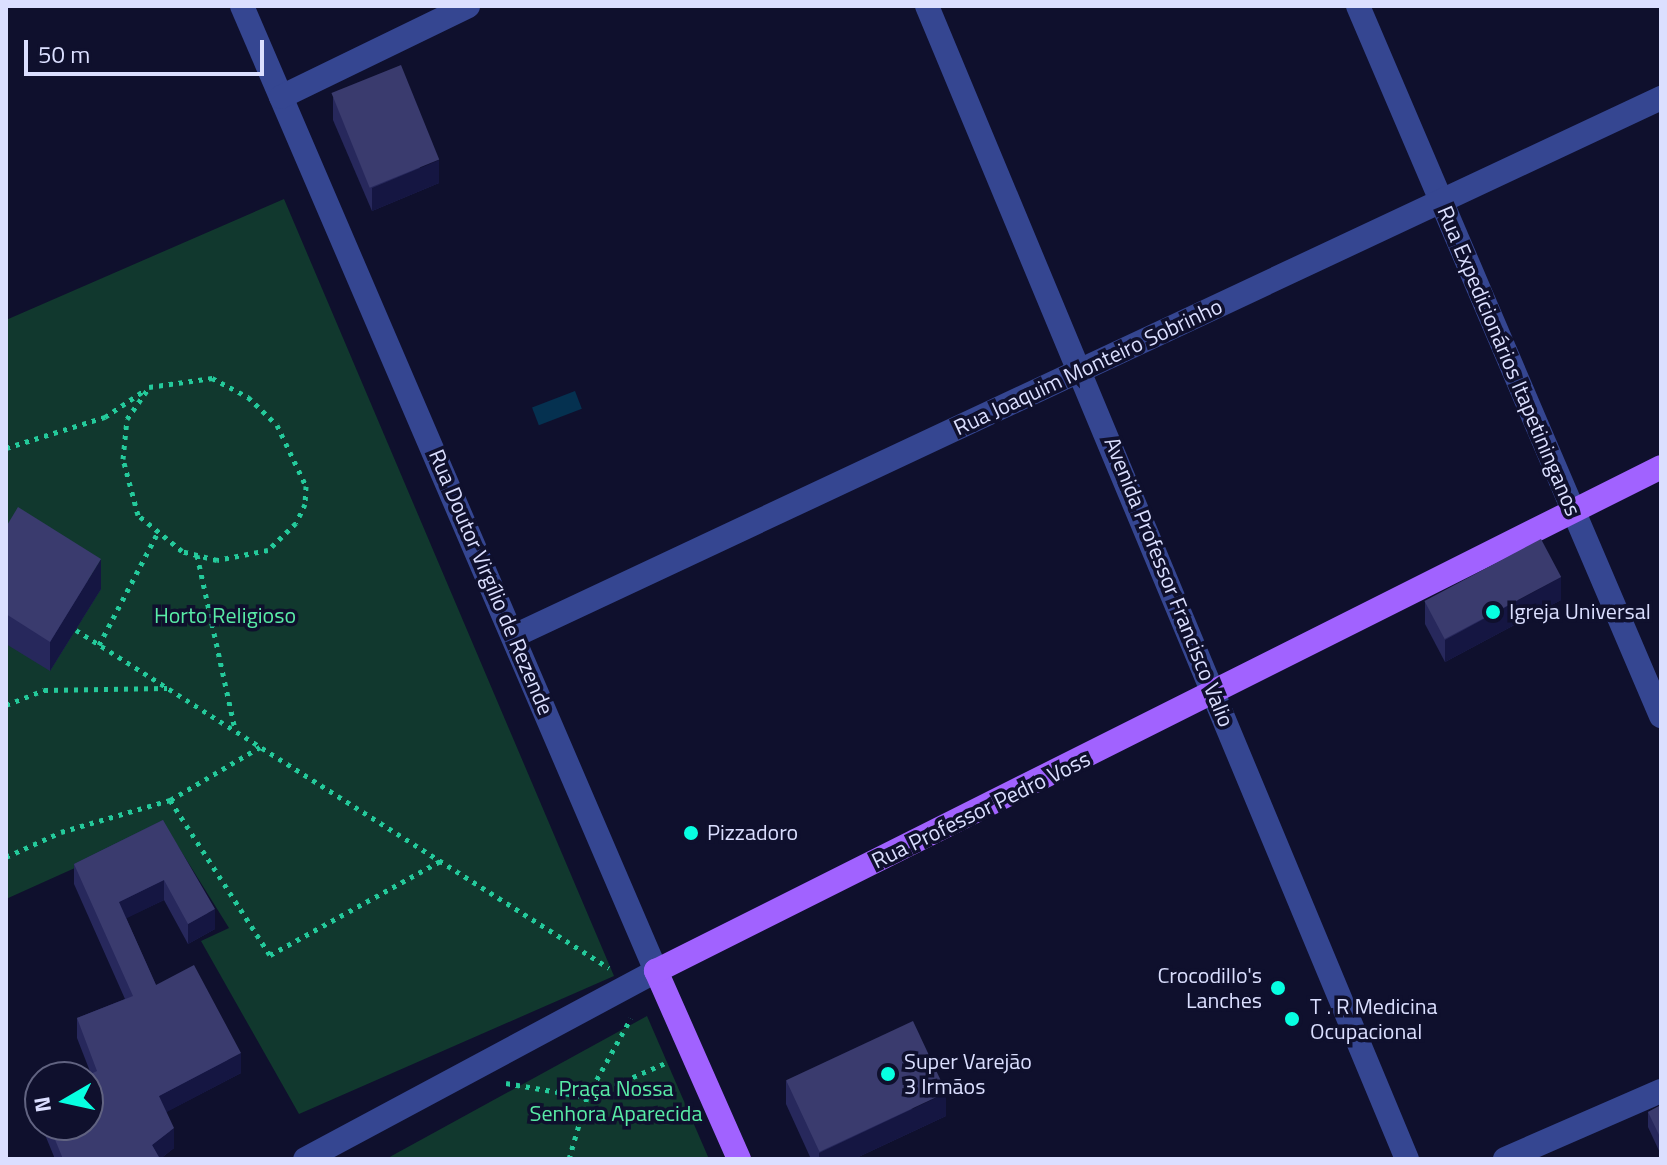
<!DOCTYPE html>
<html>
<head>
<meta charset="utf-8">
<style>
  body { margin:0 }
  #map { position:relative; width:1667px; height:1165px; overflow:hidden; background:#0f102d; font-family:"Titillium Web",sans-serif }
  div>[style] { position:absolute }
  .green>* { inset:0; background:#11382e }
  .water>* { inset:0; background:#053150; transform-origin:0 0 }
  .path>* { height:5px; margin-top:-2.5px; transform-origin:0; background:repeating-linear-gradient(90deg,#24ca9b 0 4px,transparent 0 10px) }
  .minor>* { height:24px; margin:-12px; padding:0 12px; transform-origin:12px; border-radius:12px; background:#354691 }
  .major>* { height:24px; margin:-12px; padding:0 12px; transform-origin:12px; border-radius:12px; background:#a162ff }
  .wall>* { inset:0; background:#27285c }
  .shaded-wall>* { inset:0; background:#151642 }
  .building>* { inset:0; background:#3a3b6e; transform-origin:0 0 }
  .dots>* { width:22px; height:22px; translate:-50% -50%; box-sizing:border-box; border:4px solid #0f102d; border-radius:50% }
  span { translate:-50% -50%; white-space:nowrap; text-align:center; line-height:1.15; -webkit-text-stroke:7px #0f102d; paint-order:stroke }
  .street-label { font-size:22px; color:#dbdfff }
  .poi-label { font-size:22px; color:#dbdfff }
  .left { translate:0 -50%; text-align:left }
  .right { translate:-100% -50%; text-align:right }
  .park-label { font-size:22px; color:#59eca7 }
  .frame { position:absolute; inset:0; border:8px solid #dbdfff; pointer-events:none }
  .north { position:absolute; left:24px; top:1061px; width:80px; height:80px; box-sizing:border-box; background:#0f102d; border:2px solid #616381; border-radius:50%; rotate:261deg; font-size:22px; font-weight:700; line-height:32px; text-align:center; color:#dbdfff }
  .north::after { content:''; display:block; margin:auto; width:28px; height:36px; background:#07ffe1; clip-path:polygon(50% 0,100% 100%,50% 72%,0 100%) }
  .scale { position:absolute; left:24px; top:40px; width:240px; height:36px; box-sizing:border-box; border:4px solid #dbdfff; border-top:0; padding-left:10px; font-size:24px; line-height:28px; white-space:nowrap; color:#dbdfff; -webkit-text-stroke:6px #0f102d; paint-order:stroke }
</style>
</head>
<body>
<div id="map">
  <div class="green">
    <div style="clip-path:polygon(284px 199px,614px 976px,299px 1114px,201px 941px,229px 928px,166px 827px,6px 899px,6px 320px)"></div>
    <div style="clip-path:polygon(647px 1016px,709px 1159px,386px 1159px)"></div>
  </div>
  <div class="water">
    <div style="left:575px;top:391px;width:19px;height:46px;rotate:69deg"></div>
  </div>
  <div class="path">
    <div style="left:212px;top:378px;width:41px;rotate:27.8deg"></div>
    <div style="left:248px;top:397px;width:40px;rotate:44deg"></div>
    <div style="left:277px;top:425px;width:68px;rotate:64.6deg"></div>
    <div style="left:306px;top:486px;width:18px;rotate:93deg"></div>
    <div style="left:305px;top:504px;width:21px;rotate:115deg"></div>
    <div style="left:296px;top:523px;width:39px;rotate:136deg"></div>
    <div style="left:268px;top:550px;width:52px;rotate:168.9deg"></div>
    <div style="left:217px;top:560px;width:36px;rotate:-166deg"></div>
    <div style="left:182px;top:551px;width:57px;rotate:-140.7deg"></div>
    <div style="left:138px;top:515px;width:58px;rotate:-105deg"></div>
    <div style="left:123px;top:459px;width:40px;rotate:-84.3deg"></div>
    <div style="left:127px;top:419px;width:39px;rotate:-55deg"></div>
    <div style="left:149px;top:387px;width:64px;rotate:-8.1deg"></div>
    <div style="left:6px;top:448px;width:104px;rotate:-17.4deg"></div>
    <div style="left:105px;top:417px;width:48px;rotate:-34deg"></div>
    <div style="left:197px;top:555px;width:179px;rotate:77.7deg"></div>
    <div style="left:76px;top:630px;width:631px;rotate:32.38deg"></div>
    <div style="left:99px;top:645px;width:125px;rotate:-62.4deg"></div>
    <div style="left:6px;top:705px;width:41px;rotate:-21.5deg"></div>
    <div style="left:44px;top:690px;width:123px;rotate:-0.9deg"></div>
    <div style="left:260px;top:747px;width:104px;rotate:149.5deg"></div>
    <div style="left:170px;top:800px;width:184px;rotate:57.2deg"></div>
    <div style="left:270px;top:955px;width:194px;rotate:-28.9deg"></div>
    <div style="left:6px;top:857px;width:60px;rotate:-24.4deg"></div>
    <div style="left:61px;top:832px;width:114px;rotate:-16.4deg"></div>
    <div style="left:506px;top:1083px;width:82px;rotate:9.8deg"></div>
    <div style="left:587px;top:1097px;width:88px;rotate:-23.4deg"></div>
    <div style="left:569px;top:1159px;width:65px;rotate:-73.8deg"></div>
    <div style="left:587px;top:1097px;width:90px;rotate:-60.9deg"></div>
  </div>
  <div class="minor">
    <div style="left:242px;top:6px;width:1050px;rotate:66.78deg"></div>
    <div style="left:656px;top:971px;width:398px;rotate:151.8deg"></div>
    <div style="left:927px;top:6px;width:1249px;rotate:67.4deg"></div>
    <div style="left:1358px;top:6px;width:772px;rotate:66.89deg"></div>
    <div style="left:281px;top:97px;width:208px;rotate:-25.9deg"></div>
    <div style="left:516px;top:635px;width:1265px;rotate:-25.13deg"></div>
    <div style="left:1505px;top:1159px;width:170px;rotate:-23.6deg"></div>
  </div>
  <div class="major">
    <div style="left:739px;top:1159px;width:206px;rotate:-113.8deg"></div>
    <div style="left:656px;top:971px;width:1124px;rotate:-26.63deg"></div>
  </div>
  <div class="wall">
    <div style="clip-path:polygon(333px 97px,439px 183px,372px 211px,333px 120px)"></div>
    <div style="clip-path:polygon(6px 527px,101px 589px,50px 671px,6px 644px)"></div>
    <div style="clip-path:polygon(1561px 600px,1445px 662px,1425px 624px,1425px 601px)"></div>
    <div style="clip-path:polygon(163px 820px,215px 929px,188px 944px,164px 900px,126px 918px,156px 985px,241px 1073px,166px 1112px,174px 1148px,160px 1159px,55px 1159px,41px 1125px,88px 1125px,91px 1074px,77px 1038px,77px 1018px,125px 999px,74px 884px,74px 864px)"></div>
    <div style="clip-path:polygon(786px 1081px,946px 1116px,854px 1159px,811px 1159px,786px 1104px)"></div>
    <div style="clip-path:polygon(40px 1095px,40px 1123px,37px 1117px,37px 1096px)"></div>
    <div style="clip-path:polygon(1661px 1105px,1661px 1155px,1648px 1127px,1648px 1112px)"></div>
  </div>
  <div class="shaded-wall">
    <div style="clip-path:polygon(439px 160px,439px 183px,372px 211px,372px 188px)"></div>
    <div style="clip-path:polygon(101px 559px,101px 589px,50px 671px,50px 642px)"></div>
    <div style="clip-path:polygon(1561px 577px,1561px 600px,1445px 662px,1445px 640px)"></div>
    <div style="clip-path:polygon(164px 880px,164px 900px,119px 922px,119px 902px)"></div>
    <div style="clip-path:polygon(215px 909px,215px 929px,188px 944px,188px 924px)"></div>
    <div style="clip-path:polygon(241px 1053px,241px 1073px,159px 1116px,159px 1096px)"></div>
    <div style="clip-path:polygon(946px 1093px,946px 1116px,854px 1159px,819px 1159px,819px 1153px)"></div>
    <div style="clip-path:polygon(174px 1128px,174px 1148px,160px 1159px,152px 1145px)"></div>
  </div>
  <div class="building">
    <div style="left:401px;top:65px;width:102px;height:75px;rotate:68deg"></div>
    <div style="clip-path:polygon(18px 507px,101px 559px,50px 642px,6px 614px,6px 527px)"></div>
    <div style="left:1541px;top:539px;width:43px;height:132px;rotate:62deg"></div>
    <div style="clip-path:polygon(163px 820px,215px 909px,188px 924px,164px 880px,119px 902px,156px 985px,194px 965px,241px 1053px,159px 1096px,174px 1128px,152px 1145px,160px 1159px,63px 1159px,49px 1125px,88px 1125px,88px 1077px,84px 1077px,97px 1071px,77px 1018px,133px 996px,74px 864px)"></div>
    <div style="left:913px;top:1021px;width:79px;height:140px;rotate:65deg"></div>
    <div style="clip-path:polygon(1661px 1105px,1661px 1139px,1648px 1112px)"></div>
  </div>
  <div class="dots">
    <div style="left:1493px;top:612px;background:#07ffe1"></div>
    <div style="left:691px;top:833px;background:#07ffe1"></div>
    <div style="left:1278px;top:988px;background:#07ffe1"></div>
    <div style="left:1292px;top:1019px;background:#07ffe1"></div>
    <div style="left:888px;top:1074px;background:#07ffe1"></div>
  </div>
  <div class="street-label">
    <span style="left:1509px;top:361px;rotate:67deg">Rua Expedicionários Itapetininganos</span>
    <span style="left:1088px;top:367px;rotate:-25deg">Rua Joaquim Monteiro Sobrinho</span>
    <span style="left:491px;top:582px;rotate:67deg">Rua Doutor Virgílio de Rezende</span>
    <span style="left:1169px;top:582px;rotate:68deg">Avenida Professor Francisco Valio</span>
    <span style="left:981px;top:810px;rotate:-26deg">Rua Professor Pedro Voss</span>
  </div>
  <div class="poi-label">
    <span class="left" style="left:1509px;top:612px">Igreja Universal</span>
    <span class="left" style="left:707px;top:833px">Pizzadoro</span>
    <span class="right" style="left:1262px;top:988px">Crocodillo's<br>Lanches</span>
    <span class="left" style="left:1310px;top:1019px">T . R Medicina<br>Ocupacional</span>
    <span class="left" style="left:904px;top:1074px">Super Varejão<br>3 Irmãos</span>
  </div>
  <div class="park-label">
    <span style="left:225px;top:616px">Horto Religioso</span>
    <span style="left:616px;top:1101px">Praça Nossa<br>Senhora Aparecida</span>
  </div>
  <div class="frame"></div>
  <div class="north">N</div>
  <div class="scale">50 m</div>
</div>
</body>
</html>
